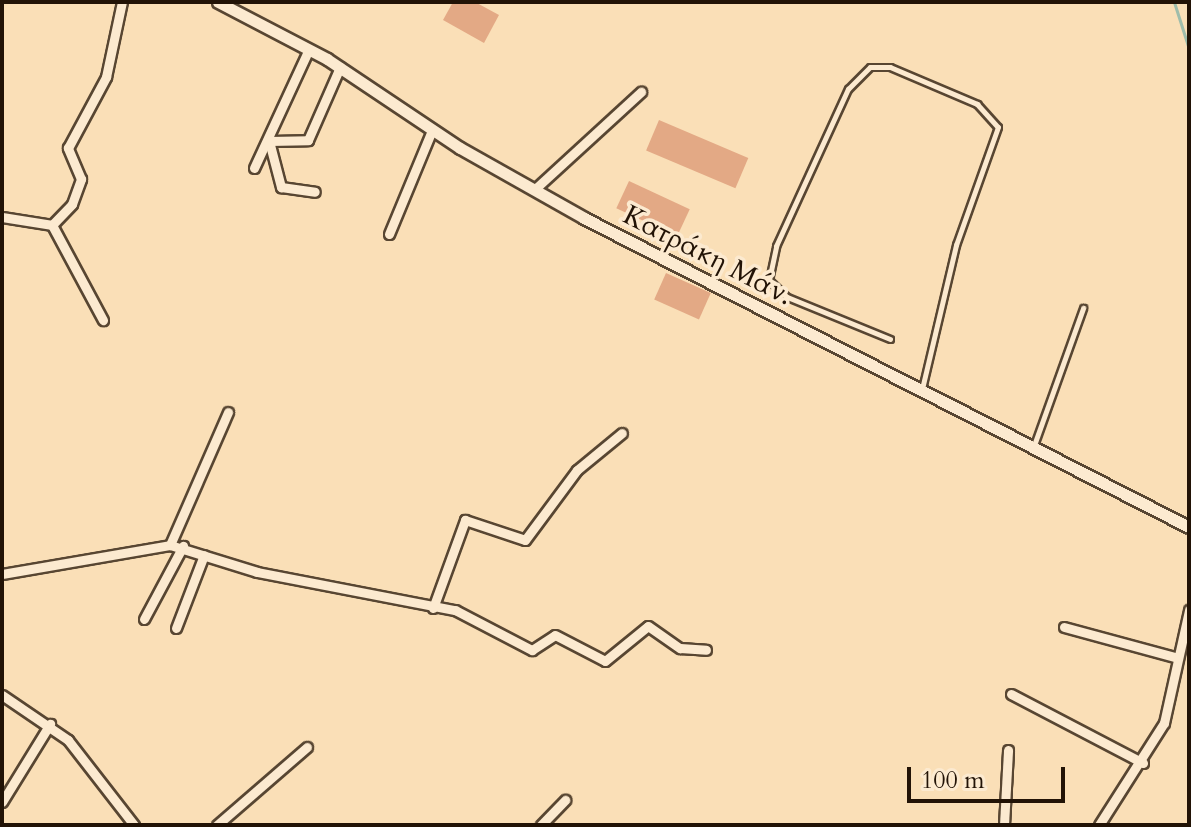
<!DOCTYPE html>
<html>
<head>
<meta charset="utf-8">
<style>
  body { margin:0 }
  #map { position:relative; width:1191px; height:827px; overflow:hidden; background:#fadfb7; font-family:Cardo,serif }
  div>[style] { position:absolute }
  .stream>* { height:3px; margin:-1.5px; padding:0 1.5px; transform-origin:1.5px; border-radius:1.5px; background:#9fbdab }
  .building>* { inset:0; background:#e3a985; transform-origin:0 0 }
  .roads { filter:drop-shadow(2px 0 #584632) drop-shadow(-2px 0 #584632) drop-shadow(0 2px #584632) drop-shadow(0 -2px #584632) }
  .service>* { height:5px; margin:-2.5px; padding:0 2.5px; transform-origin:2.5px; border-radius:2.5px; background:#fcead0 }
  .minor>* { height:9px; margin:-4.5px; padding:0 4.5px; transform-origin:4.5px; border-radius:4.5px; background:#fcead0 }
  .tertiary>* { height:11px; margin:-5.5px; padding:0 5.5px; transform-origin:5.5px; border-radius:5.5px; background:#fcead0 }
  span { translate:-50% -50%; white-space:nowrap; text-align:center; line-height:1.15; -webkit-text-stroke:7px #fcead0; paint-order:stroke }
  .street-label { font-size:28px; color:#221306 }
  .frame { position:absolute; inset:0; border:4px solid #221306; pointer-events:none }
  .scale { position:absolute; left:907px; top:767px; width:158px; height:36px; box-sizing:border-box; border:4px solid #221306; border-top:0; padding-left:10px; font-size:24px; line-height:28px; white-space:nowrap; color:#221306; -webkit-text-stroke:6px #fcead0; paint-order:stroke }
</style>
</head>
<body>
<div id="map">
  <div class="stream">
    <div style="left:1174px;top:2px;width:49px;rotate:72.3deg"></div>
  </div>
  <div class="building">
    <div style="clip-path:polygon(453px 2px,475px 2px,499px 15px,484px 43px,443px 20px)"></div>
    <div style="left:659px;top:120px;width:97px;height:33px;rotate:23deg"></div>
    <div style="left:629px;top:181px;width:67px;height:30px;rotate:25deg"></div>
    <div style="left:666px;top:273px;width:49px;height:29px;rotate:24deg"></div>
  </div>
  <div class="roads">
    <div class="service">
      <div style="left:890px;top:339px;width:111px;rotate:-157.8deg"></div>
      <div style="left:787px;top:297px;width:25px;rotate:-137deg"></div>
      <div style="left:769px;top:280px;width:35px;rotate:-78deg"></div>
      <div style="left:776px;top:246px;width:173px;rotate:-65.4deg"></div>
      <div style="left:848px;top:89px;width:31px;rotate:-45deg"></div>
      <div style="left:870px;top:67px;width:20px"></div>
      <div style="left:890px;top:67px;width:95px;rotate:23deg"></div>
      <div style="left:977px;top:104px;width:31px;rotate:48deg"></div>
      <div style="left:998px;top:127px;width:125px;rotate:109.6deg"></div>
      <div style="left:956px;top:245px;width:148px;rotate:103.3deg"></div>
      <div style="left:1033px;top:448px;width:149px;rotate:-70.3deg"></div>
    </div>
    <div class="minor">
      <div style="left:269px;top:141px;width:39px;rotate:-1deg"></div>
      <div style="left:308px;top:140px;width:80px;rotate:-66.3deg"></div>
      <div style="left:269px;top:141px;width:48px;rotate:75.4deg"></div>
      <div style="left:281px;top:187px;width:34px;rotate:8deg"></div>
      <div style="left:254px;top:168px;width:131px;rotate:-65.2deg"></div>
      <div style="left:535px;top:189px;width:144px;rotate:-42.5deg"></div>
      <div style="left:2px;top:217px;width:51px;rotate:9.1deg"></div>
      <div style="left:52px;top:225px;width:29px;rotate:-46deg"></div>
      <div style="left:72px;top:204px;width:27px;rotate:-70deg"></div>
      <div style="left:81px;top:179px;width:34px;rotate:-113deg"></div>
      <div style="left:68px;top:148px;width:81px;rotate:-61.8deg"></div>
      <div style="left:106px;top:77px;width:77px;rotate:-78deg"></div>
      <div style="left:52px;top:225px;width:108px;rotate:61.8deg"></div>
      <div style="left:389px;top:234px;width:113px;rotate:-67.5deg"></div>
      <div style="left:170px;top:545px;width:145px;rotate:-66.4deg"></div>
      <div style="left:2px;top:574px;width:170px;rotate:-9.8deg"></div>
      <div style="left:170px;top:545px;width:91px;rotate:17.2deg"></div>
      <div style="left:257px;top:572px;width:202px;rotate:10.9deg"></div>
      <div style="left:455px;top:610px;width:87px;rotate:27.5deg"></div>
      <div style="left:532px;top:650px;width:27px;rotate:-33deg"></div>
      <div style="left:555px;top:635px;width:56px;rotate:27.5deg"></div>
      <div style="left:605px;top:661px;width:55px;rotate:-39.1deg"></div>
      <div style="left:648px;top:626px;width:39px;rotate:35deg"></div>
      <div style="left:680px;top:648px;width:26px;rotate:4deg"></div>
      <div style="left:433px;top:608px;width:94px;rotate:-70deg"></div>
      <div style="left:465px;top:520px;width:63px;rotate:18.4deg"></div>
      <div style="left:525px;top:540px;width:87px;rotate:-53.4deg"></div>
      <div style="left:577px;top:470px;width:58px;rotate:-39.4deg"></div>
      <div style="left:144px;top:619px;width:83px;rotate:-61.9deg"></div>
      <div style="left:1064px;top:627px;width:118px;rotate:15.2deg"></div>
      <div style="left:176px;top:628px;width:78px;rotate:-69deg"></div>
      <div style="left:1011px;top:694px;width:149px;rotate:27.6deg"></div>
      <div style="left:2px;top:695px;width:80px;rotate:34.3deg"></div>
      <div style="left:68px;top:740px;width:108px;rotate:52.2deg"></div>
      <div style="left:2px;top:802px;width:92px;rotate:-58.4deg"></div>
      <div style="left:217px;top:825px;width:119px;rotate:-40.9deg"></div>
      <div style="left:541px;top:825px;width:35px;rotate:-46deg"></div>
      <div style="left:1004px;top:825px;width:75px;rotate:-86.9deg"></div>
      <div style="left:1099px;top:825px;width:121px;rotate:-57.5deg"></div>
      <div style="left:1164px;top:723px;width:116px;rotate:-77.5deg"></div>
    </div>
    <div class="tertiary">
      <div style="left:218px;top:2px;width:123px;rotate:27.6deg"></div>
      <div style="left:327px;top:59px;width:160px;rotate:33.8deg"></div>
      <div style="left:460px;top:148px;width:142px;rotate:29.4deg"></div>
      <div style="left:584px;top:218px;width:679px;rotate:27.06deg"></div>
    </div>
  </div>
  <div class="street-label">
    <span style="left:708px;top:255px;rotate:27deg">Κατράκη Μάν.</span>
  </div>
  <div class="frame"></div>
  <div class="scale">100 m</div>
</div>
</body>
</html>
